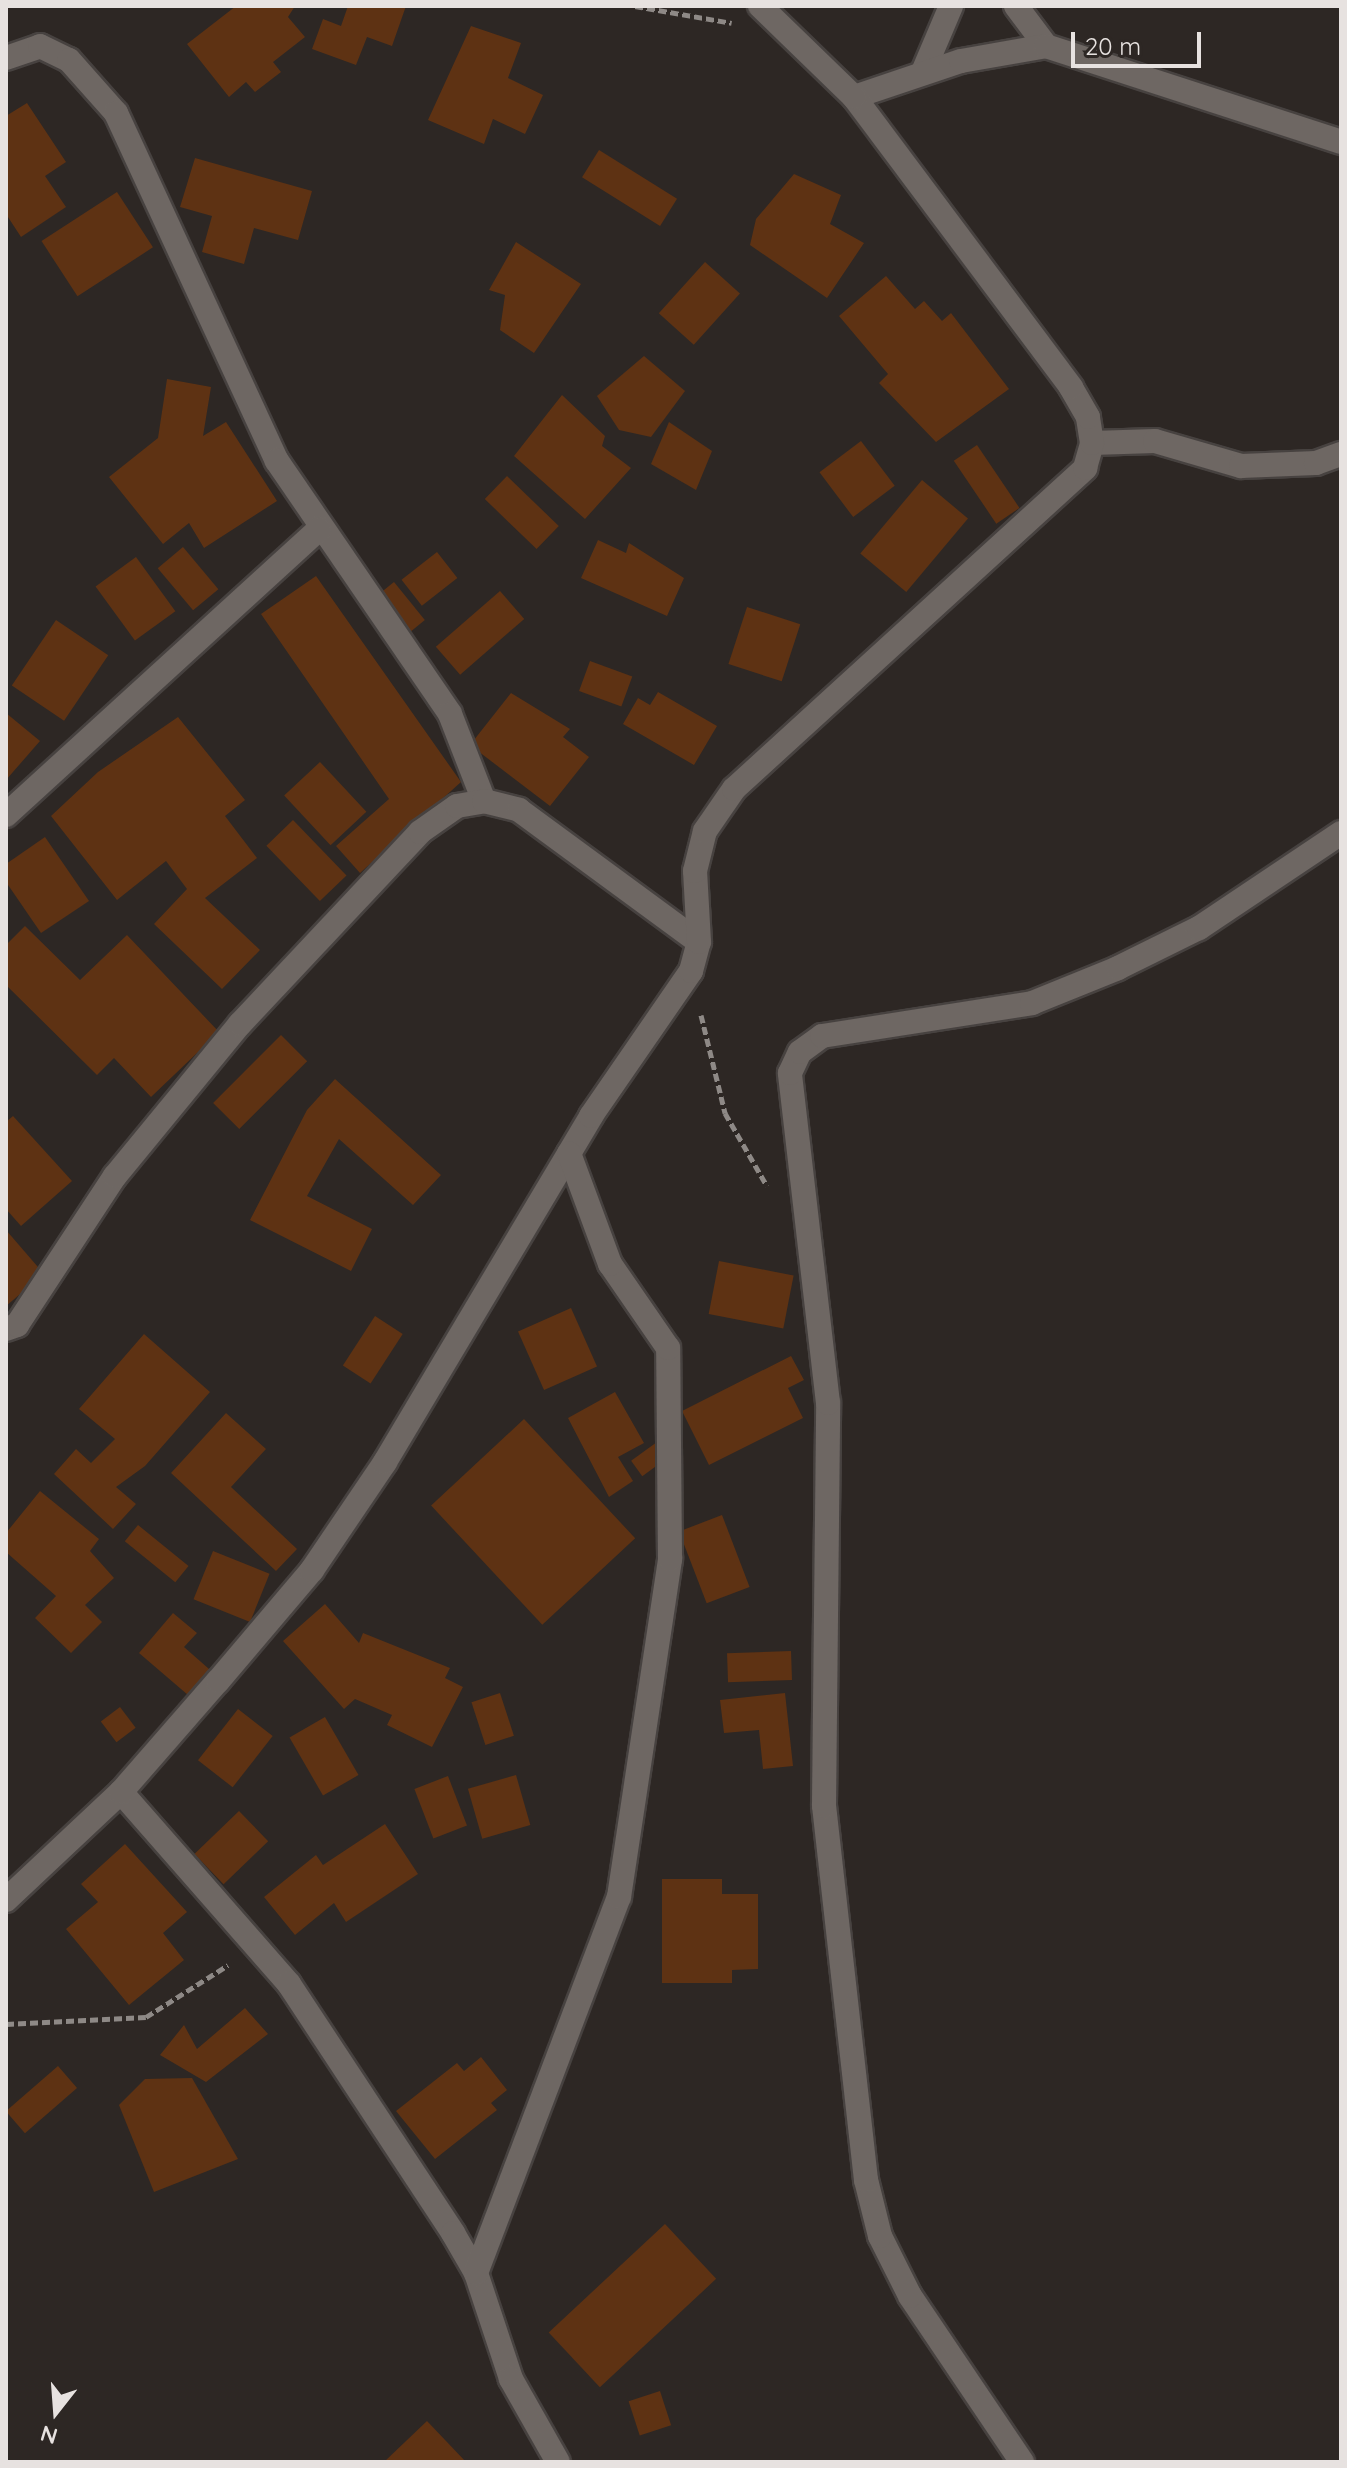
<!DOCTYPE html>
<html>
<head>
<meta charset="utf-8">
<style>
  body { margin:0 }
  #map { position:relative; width:1347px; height:2468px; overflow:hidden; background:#2d2724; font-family:Quicksand,sans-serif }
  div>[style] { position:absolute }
  .building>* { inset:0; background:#5e3213; transform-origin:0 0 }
  .path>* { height:5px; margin-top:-2.5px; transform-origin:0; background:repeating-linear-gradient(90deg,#8e8986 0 8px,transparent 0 12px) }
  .roads { filter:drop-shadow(2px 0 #474240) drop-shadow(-2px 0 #474240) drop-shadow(0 2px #474240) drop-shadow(0 -2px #474240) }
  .minor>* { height:24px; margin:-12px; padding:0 12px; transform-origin:12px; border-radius:12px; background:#6e6763 }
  span { translate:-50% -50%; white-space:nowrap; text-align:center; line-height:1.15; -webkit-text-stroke:7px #2d2724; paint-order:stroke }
  .frame { position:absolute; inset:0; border:8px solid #e7e2e0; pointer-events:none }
  .north { position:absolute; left:16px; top:2372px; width:80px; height:80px; -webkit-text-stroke:6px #2d2724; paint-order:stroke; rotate:197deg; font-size:22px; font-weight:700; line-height:32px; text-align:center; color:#e7e2e0 }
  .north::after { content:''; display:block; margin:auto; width:28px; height:36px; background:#e7e2e0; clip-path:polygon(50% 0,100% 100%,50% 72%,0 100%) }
  .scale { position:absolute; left:1071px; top:32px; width:130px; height:36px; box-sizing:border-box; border:4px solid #e7e2e0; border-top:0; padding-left:10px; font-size:24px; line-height:28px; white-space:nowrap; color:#e7e2e0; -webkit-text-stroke:6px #2d2724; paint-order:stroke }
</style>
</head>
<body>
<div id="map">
  <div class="building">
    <div style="clip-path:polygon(236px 6px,295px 6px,288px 17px,305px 37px,273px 62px,281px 72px,255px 92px,246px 82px,229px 97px,187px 44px)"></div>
    <div style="clip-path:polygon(348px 6px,406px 6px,392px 46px,367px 37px,356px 65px,312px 49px,323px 19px,341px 26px)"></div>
    <div style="clip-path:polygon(471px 26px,521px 43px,508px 78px,543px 95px,525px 134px,493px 119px,484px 144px,428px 120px)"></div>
    <div style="clip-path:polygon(27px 103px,66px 162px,45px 176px,66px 207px,21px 237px,6px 214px,6px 116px)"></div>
    <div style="left:599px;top:150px;width:92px;height:32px;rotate:32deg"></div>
    <div style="clip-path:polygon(195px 158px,312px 191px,298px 240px,254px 228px,244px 264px,202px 252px,212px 216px,180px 207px)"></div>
    <div style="clip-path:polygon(794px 174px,841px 195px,830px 224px,864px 243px,827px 298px,750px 245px,756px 219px)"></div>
    <div style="left:117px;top:192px;width:66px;height:90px;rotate:57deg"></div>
    <div style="clip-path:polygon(516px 242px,581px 284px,534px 353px,500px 330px,505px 295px,489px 290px)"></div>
    <div style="left:705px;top:262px;width:47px;height:69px;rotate:42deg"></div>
    <div style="clip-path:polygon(886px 276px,915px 309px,924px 301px,942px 321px,951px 313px,1009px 389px,936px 442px,879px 383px,888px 374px,839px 316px)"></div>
    <div style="clip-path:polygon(644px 356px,685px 391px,651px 437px,619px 430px,597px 396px)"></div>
    <div style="clip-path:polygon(167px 379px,211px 387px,203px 436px,226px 422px,277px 501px,204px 548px,189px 523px,163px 544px,109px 477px,158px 438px)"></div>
    <div style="clip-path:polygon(562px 395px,605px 436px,602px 446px,631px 468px,585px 519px,514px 456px)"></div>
    <div style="clip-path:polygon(669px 422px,712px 451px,696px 490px,651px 464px)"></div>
    <div style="left:861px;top:441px;width:56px;height:52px;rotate:53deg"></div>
    <div style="left:977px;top:445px;width:76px;height:28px;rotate:56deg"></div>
    <div style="left:507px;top:476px;width:72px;height:32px;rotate:44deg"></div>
    <div style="left:922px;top:480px;width:60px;height:96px;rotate:40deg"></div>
    <div style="clip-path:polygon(598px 540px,626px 553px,629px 543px,684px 578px,667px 616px,581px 578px)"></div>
    <div style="left:183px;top:547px;width:55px;height:33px;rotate:50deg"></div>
    <div style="left:437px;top:552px;width:33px;height:45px;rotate:52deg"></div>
    <div style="left:136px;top:557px;width:67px;height:50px;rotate:54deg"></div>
    <div style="clip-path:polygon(316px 576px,461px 782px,360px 873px,336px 846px,389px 799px,261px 614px)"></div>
    <div style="left:394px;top:582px;width:49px;height:26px;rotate:51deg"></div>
    <div style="left:500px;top:591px;width:37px;height:85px;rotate:49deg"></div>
    <div style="left:747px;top:607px;width:56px;height:60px;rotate:18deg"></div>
    <div style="left:56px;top:620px;width:63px;height:79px;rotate:34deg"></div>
    <div style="left:590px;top:661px;width:45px;height:32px;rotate:20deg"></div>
    <div style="clip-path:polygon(658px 692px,717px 726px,694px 765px,623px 724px,638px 698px,650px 705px)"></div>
    <div style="clip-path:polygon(511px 693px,570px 729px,563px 737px,589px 757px,550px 806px,470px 745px)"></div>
    <div style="clip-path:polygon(6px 713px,40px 741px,6px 780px)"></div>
    <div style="clip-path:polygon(178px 717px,245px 800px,225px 816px,257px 858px,205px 898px,260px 950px,222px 989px,154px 924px,187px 889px,166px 861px,117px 900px,51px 816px,98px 772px)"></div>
    <div style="left:320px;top:762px;width:68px;height:49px;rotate:47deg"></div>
    <div style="left:293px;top:820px;width:77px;height:37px;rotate:46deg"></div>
    <div style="clip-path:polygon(45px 837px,89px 901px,41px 933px,6px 882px,6px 864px)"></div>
    <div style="clip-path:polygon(25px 926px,80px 980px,127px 935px,219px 1032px,151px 1097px,114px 1058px,97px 1075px,6px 985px,6px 945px)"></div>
    <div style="left:281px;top:1035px;width:37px;height:96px;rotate:45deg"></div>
    <div style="clip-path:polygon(335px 1079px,441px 1175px,413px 1205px,339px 1139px,307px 1196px,372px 1229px,351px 1271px,250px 1220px,307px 1110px)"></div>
    <div style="clip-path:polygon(13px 1116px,72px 1181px,21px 1226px,6px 1209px,6px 1122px)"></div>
    <div style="clip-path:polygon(6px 1230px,44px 1274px,6px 1306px)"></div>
    <div style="left:719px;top:1261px;width:76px;height:54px;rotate:11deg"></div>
    <div style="left:571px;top:1308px;width:64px;height:58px;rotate:66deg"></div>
    <div style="left:375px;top:1316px;width:33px;height:59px;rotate:33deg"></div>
    <div style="clip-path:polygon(144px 1334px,210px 1392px,145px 1466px,116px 1487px,136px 1504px,113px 1529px,54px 1474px,76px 1449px,91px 1463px,115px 1439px,79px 1409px)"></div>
    <div style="clip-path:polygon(791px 1356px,804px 1380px,788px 1388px,803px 1418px,709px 1465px,682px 1411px)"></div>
    <div style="clip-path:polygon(615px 1392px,644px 1443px,618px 1457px,633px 1481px,609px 1497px,568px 1418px)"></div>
    <div style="clip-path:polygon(226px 1413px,266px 1449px,231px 1487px,297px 1549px,276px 1571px,171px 1473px)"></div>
    <div style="left:524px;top:1419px;width:163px;height:127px;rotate:47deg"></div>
    <div style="left:657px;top:1442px;width:19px;height:32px;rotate:54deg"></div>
    <div style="clip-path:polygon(40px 1491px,99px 1539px,90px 1551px,114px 1578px,85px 1605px,102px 1622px,71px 1653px,35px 1618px,56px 1596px,6px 1552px,6px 1533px)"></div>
    <div style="left:722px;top:1515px;width:77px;height:46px;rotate:69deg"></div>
    <div style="left:138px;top:1525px;width:65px;height:21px;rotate:39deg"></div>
    <div style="left:213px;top:1551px;width:61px;height:52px;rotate:22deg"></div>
    <div style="clip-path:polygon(325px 1604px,359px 1643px,363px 1633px,450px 1668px,445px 1678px,463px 1687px,432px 1747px,387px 1725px,392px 1715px,355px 1699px,344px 1709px,283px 1641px)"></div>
    <div style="clip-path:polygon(173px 1613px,197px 1633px,184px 1647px,217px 1676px,195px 1701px,139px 1653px)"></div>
    <div style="left:791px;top:1651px;width:29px;height:64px;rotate:88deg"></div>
    <div style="left:500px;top:1693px;width:45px;height:30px;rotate:72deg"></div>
    <div style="clip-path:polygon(785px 1693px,793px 1766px,763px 1769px,759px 1730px,724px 1733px,720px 1700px)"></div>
    <div style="left:120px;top:1707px;width:26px;height:24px;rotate:53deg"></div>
    <div style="left:238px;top:1709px;width:44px;height:65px;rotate:38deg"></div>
    <div style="left:325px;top:1717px;width:67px;height:41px;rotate:60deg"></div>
    <div style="left:516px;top:1775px;width:52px;height:50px;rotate:74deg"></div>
    <div style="left:448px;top:1776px;width:53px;height:36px;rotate:69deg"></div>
    <div style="left:239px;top:1811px;width:42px;height:62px;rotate:46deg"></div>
    <div style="clip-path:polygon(385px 1824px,418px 1874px,346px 1922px,334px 1903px,295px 1935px,264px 1897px,316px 1855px,323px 1865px)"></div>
    <div style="clip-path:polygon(125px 1844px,187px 1912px,163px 1933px,184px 1960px,129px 2005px,66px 1929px,98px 1902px,81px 1884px)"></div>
    <div style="clip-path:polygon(662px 1879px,722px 1879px,722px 1894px,758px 1894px,758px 1969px,732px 1970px,732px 1983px,662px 1983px)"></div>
    <div style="clip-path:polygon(245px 2008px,268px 2034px,206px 2082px,160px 2055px,184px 2025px,197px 2049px)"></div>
    <div style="clip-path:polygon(481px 2057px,507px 2090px,491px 2103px,497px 2110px,435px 2159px,396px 2111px,457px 2063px,464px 2071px)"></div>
    <div style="left:58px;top:2066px;width:29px;height:69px;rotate:49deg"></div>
    <div style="clip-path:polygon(192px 2078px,238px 2159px,154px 2192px,119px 2105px,145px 2079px)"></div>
    <div style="left:665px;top:2224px;width:75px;height:159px;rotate:47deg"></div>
    <div style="left:660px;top:2391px;width:36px;height:33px;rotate:72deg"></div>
    <div style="clip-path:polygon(427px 2421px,466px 2462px,384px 2462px)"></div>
  </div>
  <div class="path">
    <div style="left:635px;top:6px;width:98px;rotate:9.9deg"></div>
    <div style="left:701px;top:1015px;width:101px;rotate:76.2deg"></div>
    <div style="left:725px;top:1113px;width:84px;rotate:60.1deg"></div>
    <div style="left:6px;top:2024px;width:140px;rotate:-2.9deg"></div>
    <div style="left:146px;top:2017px;width:97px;rotate:-32.4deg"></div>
  </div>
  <div class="roads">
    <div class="minor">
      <div style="left:1016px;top:6px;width:50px;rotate:53.1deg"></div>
      <div style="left:6px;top:58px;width:36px;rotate:-19deg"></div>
      <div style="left:40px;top:46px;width:32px;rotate:26deg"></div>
      <div style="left:69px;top:60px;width:71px;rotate:48.4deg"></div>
      <div style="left:116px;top:113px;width:383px;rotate:65.2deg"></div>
      <div style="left:277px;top:461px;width:306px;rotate:55.6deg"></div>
      <div style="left:450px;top:714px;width:93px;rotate:68.7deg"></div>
      <div style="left:923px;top:72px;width:72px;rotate:-67deg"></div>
      <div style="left:854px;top:97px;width:113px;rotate:-18.6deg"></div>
      <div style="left:961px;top:61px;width:86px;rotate:-10deg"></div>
      <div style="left:1046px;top:46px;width:310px;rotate:18deg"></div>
      <div style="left:1092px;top:443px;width:63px;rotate:-1.8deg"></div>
      <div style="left:1155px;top:441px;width:90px;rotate:16.2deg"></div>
      <div style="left:1241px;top:466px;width:75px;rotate:-2.3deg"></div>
      <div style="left:1316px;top:463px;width:27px;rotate:-20deg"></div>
      <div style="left:6px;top:815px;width:424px;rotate:-42.4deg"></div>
      <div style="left:6px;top:1329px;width:12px;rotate:-20deg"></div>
      <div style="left:17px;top:1325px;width:178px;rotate:-56.7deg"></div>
      <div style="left:115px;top:1176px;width:197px;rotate:-50.6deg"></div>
      <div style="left:240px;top:1024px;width:263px;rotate:-46.8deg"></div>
      <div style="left:420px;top:832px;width:45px;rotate:-35.1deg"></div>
      <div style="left:457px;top:806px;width:27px;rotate:-10deg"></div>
      <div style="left:484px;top:801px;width:36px;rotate:14deg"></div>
      <div style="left:519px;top:810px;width:223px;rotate:36.3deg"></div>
      <div style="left:121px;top:1792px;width:255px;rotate:48.8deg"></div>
      <div style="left:289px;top:1984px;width:298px;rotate:56.6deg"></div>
      <div style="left:453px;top:2233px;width:46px;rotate:60.1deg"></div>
      <div style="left:476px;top:2273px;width:112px;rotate:71.7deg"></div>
      <div style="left:511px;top:2379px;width:95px;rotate:60.5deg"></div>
      <div style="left:6px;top:1900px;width:158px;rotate:-43.2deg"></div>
      <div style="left:121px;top:1792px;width:147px;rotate:-48.9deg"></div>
      <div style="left:218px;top:1681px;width:145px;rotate:-49.7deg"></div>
      <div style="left:312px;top:1570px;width:130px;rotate:-55.9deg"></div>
      <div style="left:385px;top:1462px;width:403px;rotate:-59.2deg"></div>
      <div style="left:591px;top:1116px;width:176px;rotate:-55.4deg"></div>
      <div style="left:691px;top:971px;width:30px;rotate:-75deg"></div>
      <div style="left:699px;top:942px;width:71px;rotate:-93.2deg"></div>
      <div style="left:695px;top:871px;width:41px;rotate:-76deg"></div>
      <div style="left:705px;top:831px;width:51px;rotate:-55.4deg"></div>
      <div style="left:734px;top:789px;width:476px;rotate:-42.4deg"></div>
      <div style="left:1085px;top:468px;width:26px;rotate:-74deg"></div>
      <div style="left:1092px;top:443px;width:26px;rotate:-99deg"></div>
      <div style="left:1088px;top:417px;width:34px;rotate:-120deg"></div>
      <div style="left:1071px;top:387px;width:362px;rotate:-126.8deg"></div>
      <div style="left:854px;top:97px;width:131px;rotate:-135.9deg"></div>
      <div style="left:476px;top:2273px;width:402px;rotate:-69.2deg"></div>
      <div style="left:619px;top:1897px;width:342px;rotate:-81.4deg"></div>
      <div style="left:670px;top:1559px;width:211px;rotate:-90.5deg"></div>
      <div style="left:668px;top:1348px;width:102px;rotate:-124.6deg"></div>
      <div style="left:610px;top:1264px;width:118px;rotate:-110.3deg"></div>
      <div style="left:1022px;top:2462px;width:200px;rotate:-124deg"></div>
      <div style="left:910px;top:2296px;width:67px;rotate:-116.6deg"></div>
      <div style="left:880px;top:2236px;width:58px;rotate:-104deg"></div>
      <div style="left:866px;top:2180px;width:376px;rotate:-96.4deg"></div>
      <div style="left:824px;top:1806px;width:403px;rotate:-89.4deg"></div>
      <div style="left:828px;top:1403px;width:332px;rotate:-96.6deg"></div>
      <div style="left:790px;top:1073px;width:23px;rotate:-65deg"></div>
      <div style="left:800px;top:1052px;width:27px;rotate:-36deg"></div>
      <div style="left:822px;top:1036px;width:213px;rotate:-8.9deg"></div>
      <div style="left:1032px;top:1003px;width:93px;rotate:-22.1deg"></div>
      <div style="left:1118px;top:968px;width:90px;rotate:-26.3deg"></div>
      <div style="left:1199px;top:928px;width:171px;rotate:-33.8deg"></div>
    </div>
  </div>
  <div class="frame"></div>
  <div class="north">N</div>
  <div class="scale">20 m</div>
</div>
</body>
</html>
